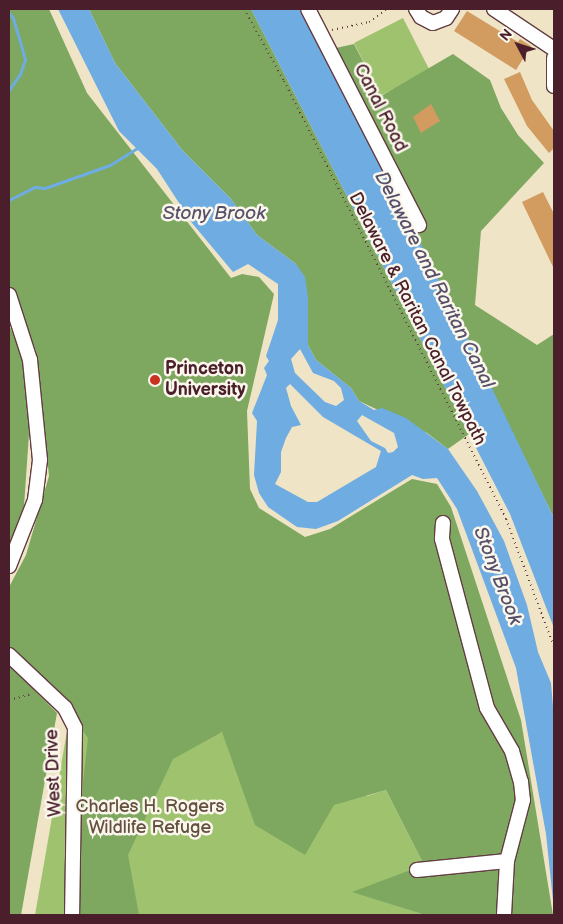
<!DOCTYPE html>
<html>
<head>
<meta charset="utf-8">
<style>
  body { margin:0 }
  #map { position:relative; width:563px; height:924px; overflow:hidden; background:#f0e4c7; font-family:"Balsamiq Sans",sans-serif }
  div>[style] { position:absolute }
  .green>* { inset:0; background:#9ec26d; transform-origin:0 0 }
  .forest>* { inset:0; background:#7ea860 }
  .water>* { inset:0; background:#6eace1 }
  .stream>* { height:3px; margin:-1.5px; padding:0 1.5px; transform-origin:1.5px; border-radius:1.5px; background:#6eace1 }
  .building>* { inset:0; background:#d29b5f }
  .path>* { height:2px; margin-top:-1px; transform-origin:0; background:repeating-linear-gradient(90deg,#633d42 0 1px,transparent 0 5px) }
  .roads { filter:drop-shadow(1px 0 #633d42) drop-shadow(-1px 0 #633d42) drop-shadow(0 1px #633d42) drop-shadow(0 -1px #633d42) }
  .minor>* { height:14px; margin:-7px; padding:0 7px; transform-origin:7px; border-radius:7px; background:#fff }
  .dots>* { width:14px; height:14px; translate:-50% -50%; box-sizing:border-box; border:2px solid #fbf7ec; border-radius:50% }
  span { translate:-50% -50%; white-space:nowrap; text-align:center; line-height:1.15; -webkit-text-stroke:5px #fbf7ec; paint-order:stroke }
  .street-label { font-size:18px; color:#4a1f2b }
  .poi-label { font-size:18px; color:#4a1f2b; font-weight:700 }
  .left { translate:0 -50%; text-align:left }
  .park-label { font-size:18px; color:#63503f }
  .water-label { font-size:19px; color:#57506b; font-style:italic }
  .frame { position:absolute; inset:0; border:10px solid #4a1f2b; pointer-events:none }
  .north { position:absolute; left:493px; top:20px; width:50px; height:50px; -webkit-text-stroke:4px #fbf7ec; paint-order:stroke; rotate:310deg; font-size:14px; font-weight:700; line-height:20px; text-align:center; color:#4a1f2b }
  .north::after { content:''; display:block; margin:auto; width:18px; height:22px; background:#4a1f2b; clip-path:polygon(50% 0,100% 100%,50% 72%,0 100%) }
</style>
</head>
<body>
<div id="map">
  <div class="green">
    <div style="left:403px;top:18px;width:59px;height:55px;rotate:63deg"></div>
    <div style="clip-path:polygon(71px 708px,368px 756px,367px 796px,386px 790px,424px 865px,364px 895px,425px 915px,35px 915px)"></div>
  </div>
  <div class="forest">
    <div style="clip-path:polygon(9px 9px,49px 9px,87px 93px,231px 278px,242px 274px,259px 277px,274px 294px,247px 411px,250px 489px,259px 508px,305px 537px,330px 529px,412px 479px,437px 484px,451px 507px,521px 720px,553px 915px,425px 915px,352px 892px,424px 865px,386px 790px,334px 805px,305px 855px,255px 825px,222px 732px,173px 759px,128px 855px,139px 915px,76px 915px,77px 838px,88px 738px,49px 686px,9px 647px,9px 587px,26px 555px,49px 476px,36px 351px,9px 288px)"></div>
    <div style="clip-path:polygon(89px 9px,251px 9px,469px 434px,448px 449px,427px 433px,359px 401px,351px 388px,316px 360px,308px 345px,307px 323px,296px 264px,257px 235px,231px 199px,183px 151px,115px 63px)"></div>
    <div style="clip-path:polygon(354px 44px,381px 96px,453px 54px,490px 80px,501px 108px,518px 135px,544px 163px,481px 231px,475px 305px,537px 345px,554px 334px,554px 518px,362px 125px,322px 51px)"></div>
    <div style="clip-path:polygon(9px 325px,33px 376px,24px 506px,9px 549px)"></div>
    <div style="clip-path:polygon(9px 664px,57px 713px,21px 915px,9px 915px)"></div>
  </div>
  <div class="water">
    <div style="clip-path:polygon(evenodd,58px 9px,89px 9px,115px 63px,183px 151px,231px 199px,257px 235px,296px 264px,305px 277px,308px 297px,308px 345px,316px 360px,351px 388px,359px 401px,374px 410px,382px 408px,406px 418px,448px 449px,477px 491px,504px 541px,527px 605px,538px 652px,551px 683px,554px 718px,554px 910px,546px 834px,516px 668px,457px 509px,437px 478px,423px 479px,412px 475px,338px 521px,316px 529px,297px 527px,268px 507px,259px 493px,254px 475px,257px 421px,252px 413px,267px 375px,264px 368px,269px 361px,266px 356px,278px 320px,278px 284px,248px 264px,233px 272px,192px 223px,157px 169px,119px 131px,58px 9px,300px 349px,313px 373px,334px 381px,341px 388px,344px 400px,336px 406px,325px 402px,295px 373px,291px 359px,300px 349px,58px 9px,290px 384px,323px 417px,381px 451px,376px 467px,317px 502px,308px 502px,275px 484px,281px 472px,281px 452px,286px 438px,292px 427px,301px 425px,291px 406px,286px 388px,290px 384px,58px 9px,362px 415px,394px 433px,398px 447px,393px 452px,388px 453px,385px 448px,371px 441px,357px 421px,362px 415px)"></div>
    <div style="clip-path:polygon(251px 9px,299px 9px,362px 125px,479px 361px,554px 518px,554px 628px,510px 514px)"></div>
  </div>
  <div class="stream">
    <div style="left:9px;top:13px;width:6px;rotate:51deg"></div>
    <div style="left:13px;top:18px;width:43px;rotate:73.7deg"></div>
    <div style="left:25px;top:59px;width:16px;rotate:108deg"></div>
    <div style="left:20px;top:74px;width:19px;rotate:125deg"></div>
    <div style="left:9px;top:200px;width:29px;rotate:-27deg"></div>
    <div style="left:35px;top:187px;width:10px;rotate:6deg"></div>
    <div style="left:45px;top:188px;width:69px;rotate:-19.5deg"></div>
    <div style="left:110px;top:165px;width:34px;rotate:-32deg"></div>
  </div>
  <div class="building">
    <div style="clip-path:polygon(467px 11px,518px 42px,520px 39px,531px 46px,516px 70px,454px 31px)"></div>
    <div style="clip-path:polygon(520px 72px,532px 100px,554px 131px,554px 148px,549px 153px,527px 126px,504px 79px)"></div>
    <div style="clip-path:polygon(431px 104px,440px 121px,421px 133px,413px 117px)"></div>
    <div style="clip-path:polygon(543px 192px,554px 214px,554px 269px,522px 202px)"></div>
  </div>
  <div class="path">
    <div style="left:244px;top:9px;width:82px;rotate:60.9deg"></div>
    <div style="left:284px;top:81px;width:491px;rotate:63.1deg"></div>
    <div style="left:506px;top:519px;width:137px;rotate:69.4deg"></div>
    <div style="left:332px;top:30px;width:38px;rotate:-12deg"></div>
    <div style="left:369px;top:22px;width:21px;rotate:-37deg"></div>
    <div style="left:9px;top:700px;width:24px;rotate:-15deg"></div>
  </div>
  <div class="roads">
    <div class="minor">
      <div style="left:308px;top:9px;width:243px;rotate:62.8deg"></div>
      <div style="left:416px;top:9px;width:9px;rotate:58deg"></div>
      <div style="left:421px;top:17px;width:13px;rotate:27deg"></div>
      <div style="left:433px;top:23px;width:14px;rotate:-21deg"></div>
      <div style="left:446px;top:18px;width:11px;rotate:-56deg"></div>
      <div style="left:494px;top:9px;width:72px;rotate:33.7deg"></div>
      <div style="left:554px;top:58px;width:28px;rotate:90deg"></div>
      <div style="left:9px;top:295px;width:68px;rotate:72.1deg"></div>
      <div style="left:30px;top:360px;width:100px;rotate:84.3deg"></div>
      <div style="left:40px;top:460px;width:40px;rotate:97.1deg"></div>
      <div style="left:35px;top:500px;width:71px;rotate:111.5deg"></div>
      <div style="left:443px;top:523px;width:16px;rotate:94deg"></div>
      <div style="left:442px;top:539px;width:175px;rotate:75.1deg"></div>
      <div style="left:487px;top:708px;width:50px;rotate:59.8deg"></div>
      <div style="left:512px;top:751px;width:32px;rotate:74deg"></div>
      <div style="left:521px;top:782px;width:18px;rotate:84deg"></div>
      <div style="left:523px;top:800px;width:63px;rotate:104.7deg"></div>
      <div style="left:507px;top:861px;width:54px;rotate:93.2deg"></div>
      <div style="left:9px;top:655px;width:77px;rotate:43.4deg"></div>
      <div style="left:65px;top:708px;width:22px;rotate:63deg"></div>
      <div style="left:75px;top:728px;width:187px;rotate:90.9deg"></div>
      <div style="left:417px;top:870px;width:90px;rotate:-5.7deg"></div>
    </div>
  </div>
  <div class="dots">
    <div style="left:155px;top:380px;background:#c8321e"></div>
  </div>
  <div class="street-label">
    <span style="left:380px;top:108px;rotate:63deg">Canal Road</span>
    <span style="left:417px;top:319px;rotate:63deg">Delaware &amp; Raritan Canal Towpath</span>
    <span style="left:54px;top:773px;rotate:-92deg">West Drive</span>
  </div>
  <div class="poi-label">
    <span class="left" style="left:165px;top:380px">Princeton<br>University</span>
  </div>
  <div class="park-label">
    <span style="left:150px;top:818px">Charles H. Rogers<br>Wildlife Refuge</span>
  </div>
  <div class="water-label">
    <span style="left:214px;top:214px">Stony Brook</span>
    <span style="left:434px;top:280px;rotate:63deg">Delaware and Raritan Canal</span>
    <span style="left:497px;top:576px;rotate:69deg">Stony Brook</span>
  </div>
  <div class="frame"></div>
  <div class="north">N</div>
</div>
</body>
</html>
